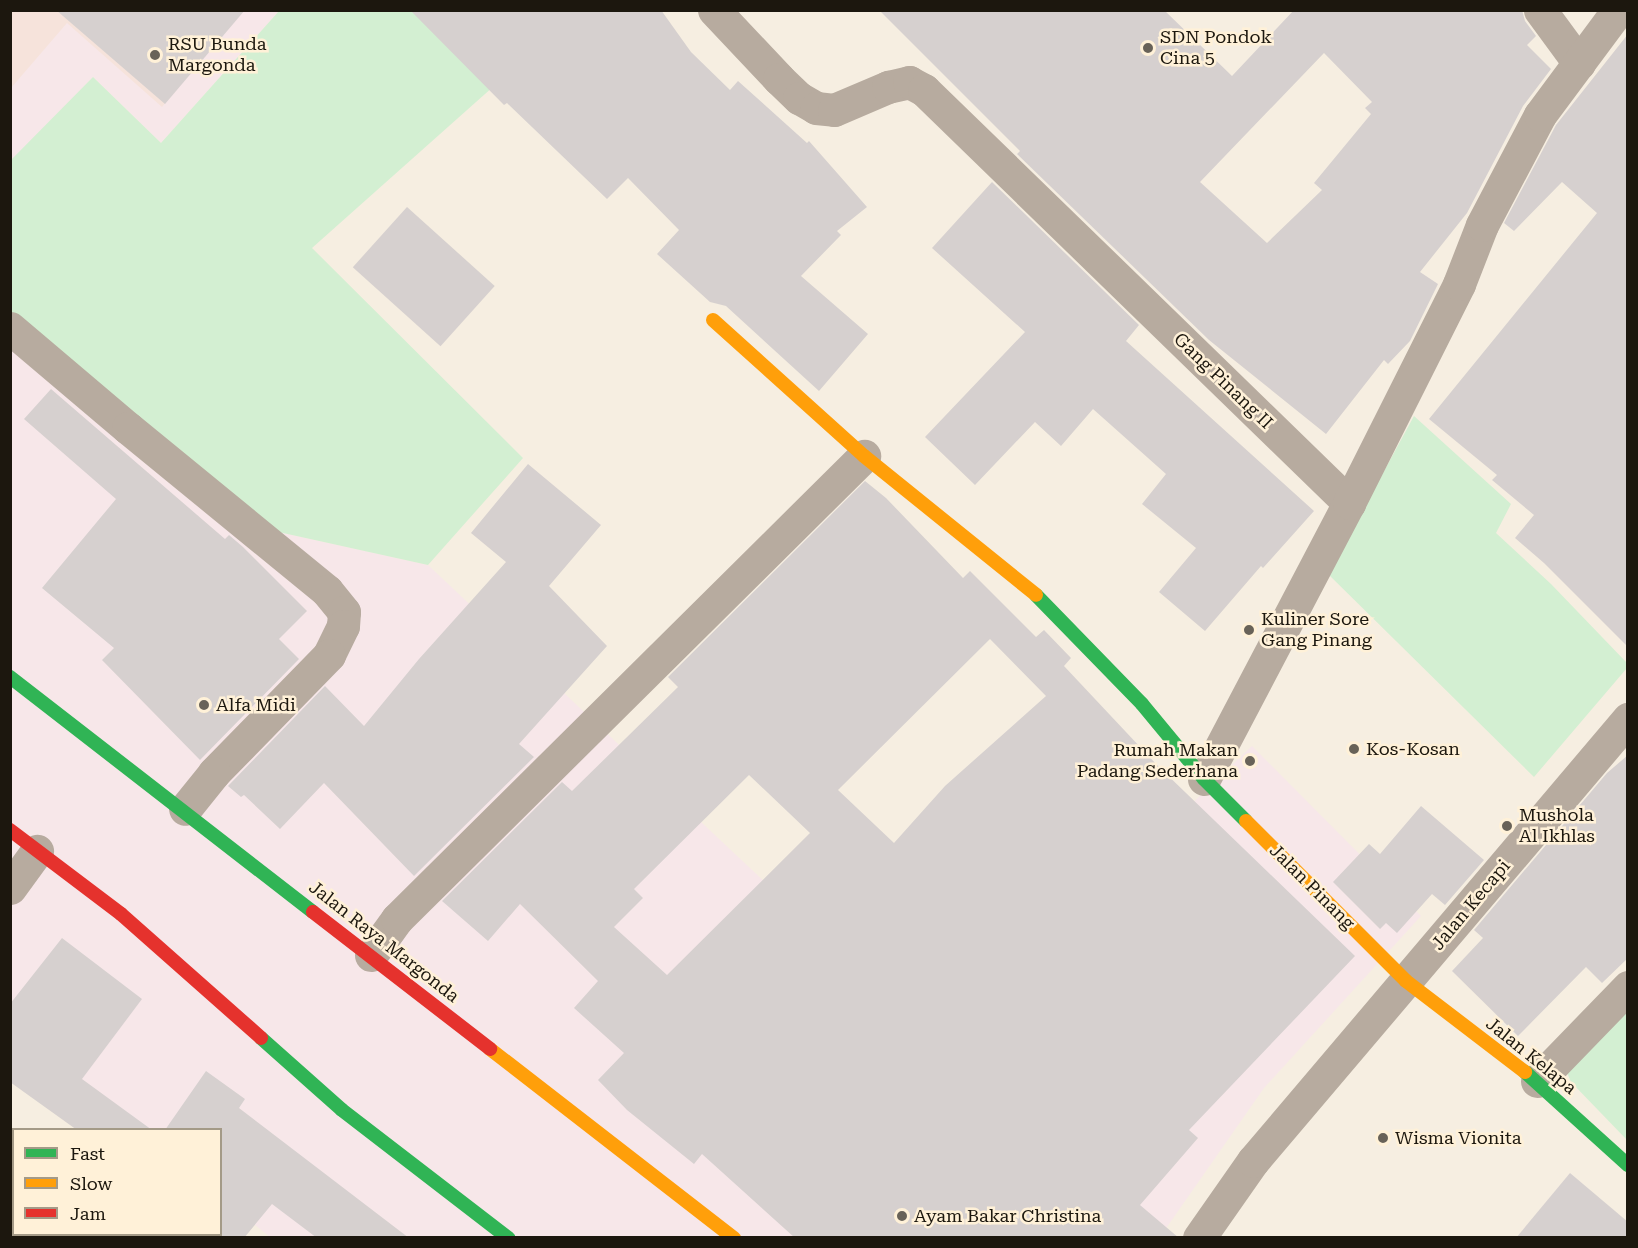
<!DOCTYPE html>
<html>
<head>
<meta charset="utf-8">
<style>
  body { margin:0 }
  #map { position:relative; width:1638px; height:1248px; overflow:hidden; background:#f6eee1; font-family:"Roboto Serif",serif }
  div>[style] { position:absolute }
  .commercial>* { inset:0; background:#f7e7e9 }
  .medical>* { inset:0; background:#f6e3db }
  .green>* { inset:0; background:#d3efd2 }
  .building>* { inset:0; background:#d6d0cf; transform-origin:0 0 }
  .street>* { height:33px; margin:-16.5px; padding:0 16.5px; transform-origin:16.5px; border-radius:16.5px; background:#b7ab9f }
  .fast>* { height:14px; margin:-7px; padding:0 7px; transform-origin:7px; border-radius:7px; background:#30b455 }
  .slow>* { height:14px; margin:-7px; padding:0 7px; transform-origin:7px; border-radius:7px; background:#ff9f0a }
  .jam>* { height:14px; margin:-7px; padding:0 7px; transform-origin:7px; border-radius:7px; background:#e5322d }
  .dots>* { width:16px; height:16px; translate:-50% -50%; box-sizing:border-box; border:3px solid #fff1d8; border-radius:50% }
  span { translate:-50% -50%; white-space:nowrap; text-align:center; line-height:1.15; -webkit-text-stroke:5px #fff1d8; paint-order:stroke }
  .poi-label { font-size:18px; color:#1c170e }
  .left { translate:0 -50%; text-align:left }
  .right { translate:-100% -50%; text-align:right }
  .street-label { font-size:18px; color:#1c170e }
  .frame { position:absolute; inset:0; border:12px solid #1c170e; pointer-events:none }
  .legend { position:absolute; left:12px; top:1128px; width:210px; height:108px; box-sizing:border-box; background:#fff1d8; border:2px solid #a49a87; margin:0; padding:8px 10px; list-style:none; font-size:18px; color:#1c170e }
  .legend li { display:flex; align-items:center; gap:12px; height:30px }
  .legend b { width:30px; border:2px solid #a49a87 }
</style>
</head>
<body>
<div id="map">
  <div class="commercial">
    <div style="clip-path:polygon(11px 11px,279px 11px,161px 143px,93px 77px,11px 161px)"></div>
    <div style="clip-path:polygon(10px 335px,274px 531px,428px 565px,939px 1046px,1252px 746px,1421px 916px,1264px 1088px,1160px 1237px,270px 1237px,221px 1198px,220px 1130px,133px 1129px,11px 1034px)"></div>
  </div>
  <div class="medical">
    <div style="clip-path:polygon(11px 11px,242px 11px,162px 107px,67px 23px,11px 88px)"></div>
  </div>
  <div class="green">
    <div style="clip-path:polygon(279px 11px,487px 11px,531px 53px,312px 248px,523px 458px,428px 565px,274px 531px,11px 335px,10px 161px,93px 77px,161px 143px)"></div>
    <div style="clip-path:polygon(1414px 416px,1511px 504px,1496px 533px,1551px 584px,1627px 663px,1627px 668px,1534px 777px,1328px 574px)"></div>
    <div style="clip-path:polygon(1627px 1006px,1627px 1140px,1571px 1082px,1565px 1068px)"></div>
  </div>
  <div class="building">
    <div style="clip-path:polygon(56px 10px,245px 10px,165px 104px)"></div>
    <div style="clip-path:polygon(410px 10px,661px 10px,691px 52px,730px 90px,738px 81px,807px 143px,809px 141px,867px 207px,837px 231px,841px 235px,801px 276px,868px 334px,819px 391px,726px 306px,710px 302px,657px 254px,679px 230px,628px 178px,607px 199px,507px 103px,504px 105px)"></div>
    <div style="clip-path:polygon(evenodd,879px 10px,1164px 10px,1232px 76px,1294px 10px,1522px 10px,1525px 21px,1536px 36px,1527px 45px,1551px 69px,1523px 106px,1467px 213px,1420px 272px,1438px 284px,1410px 341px,1388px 364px,1384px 360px,1326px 434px,1209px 340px,1017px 154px,1020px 151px,879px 10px,1324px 53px,1372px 102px,1365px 108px,1371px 114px,1314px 183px,1322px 190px,1267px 243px,1200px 182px,1324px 53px)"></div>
    <div style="clip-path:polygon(1628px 34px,1628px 647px,1544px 563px,1515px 538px,1534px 515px,1492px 480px,1497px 475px,1429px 419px,1597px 213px,1562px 182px,1514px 231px,1504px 223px,1556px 125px)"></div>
    <div style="clip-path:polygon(992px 182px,1139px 325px,1126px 341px,1314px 511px,1263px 568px,1261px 566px,1205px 631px,1159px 592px,1196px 548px,1142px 504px,1166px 474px,1093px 409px,1061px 446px,1035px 422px,975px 485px,925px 437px,1025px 332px,932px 248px)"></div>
    <div style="left:407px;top:207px;width:118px;height:81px;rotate:42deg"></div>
    <div style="clip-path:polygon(51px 389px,225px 539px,229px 535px,243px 547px,307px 611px,279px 639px,299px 659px,200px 760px,102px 660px,114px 648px,42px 588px,116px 499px,24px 419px)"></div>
    <div style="clip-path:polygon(528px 464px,601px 525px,549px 586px,607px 646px,519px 744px,534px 757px,414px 876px,324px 783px,280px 829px,244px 795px,241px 797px,228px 786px,325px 686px,364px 726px,419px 659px,506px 562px,471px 533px)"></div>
    <div style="clip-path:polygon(evenodd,865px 481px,886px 498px,963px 578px,970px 571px,1036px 637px,1044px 630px,1071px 658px,1064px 666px,1157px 765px,1355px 956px,1189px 1130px,1198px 1138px,1140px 1205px,1179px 1238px,795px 1238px,702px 1154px,694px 1164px,627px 1110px,598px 1080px,624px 1053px,574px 1008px,598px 981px,520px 904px,488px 941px,442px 901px,562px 782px,572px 791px,678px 687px,668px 677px,865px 481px,990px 639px,1046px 696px,945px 786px,894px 843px,838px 790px,990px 639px,865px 481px,749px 775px,810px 833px,667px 975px,614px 927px,643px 898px,634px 889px,749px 775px)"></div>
    <div style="clip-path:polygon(1628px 755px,1628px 958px,1602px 983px,1586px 967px,1518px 1036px,1452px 971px,1483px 938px,1474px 930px,1607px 773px)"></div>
    <div style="clip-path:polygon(1421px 806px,1484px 860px,1445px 905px,1432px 894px,1397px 933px,1386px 923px,1380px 929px,1333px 882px,1369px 844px,1380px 854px)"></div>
    <div style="clip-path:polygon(62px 938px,142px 999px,82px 1079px,152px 1130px,77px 1130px,10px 1082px,10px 1004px)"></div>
    <div style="clip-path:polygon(206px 1071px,245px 1099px,239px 1108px,409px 1238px,317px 1238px,272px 1204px,244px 1238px,220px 1238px,220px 1130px,165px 1130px)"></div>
    <div style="clip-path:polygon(1570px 1173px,1628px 1222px,1628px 1238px,1516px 1238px)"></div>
  </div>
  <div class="street">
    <div style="left:714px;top:10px;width:95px;rotate:46.7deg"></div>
    <div style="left:779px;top:79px;width:28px;rotate:44deg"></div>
    <div style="left:799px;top:98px;width:20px;rotate:30deg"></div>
    <div style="left:816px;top:108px;width:18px;rotate:6deg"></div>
    <div style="left:834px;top:110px;width:59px;rotate:-23.1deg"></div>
    <div style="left:888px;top:87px;width:22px;rotate:-13deg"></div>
    <div style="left:909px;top:82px;width:17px;rotate:28deg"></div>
    <div style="left:924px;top:90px;width:593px;rotate:44.18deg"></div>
    <div style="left:1540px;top:10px;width:66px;rotate:53.7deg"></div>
    <div style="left:10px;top:328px;width:155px;rotate:40.3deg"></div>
    <div style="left:128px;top:428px;width:257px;rotate:39.3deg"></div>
    <div style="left:327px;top:591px;width:27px;rotate:51deg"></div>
    <div style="left:344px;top:612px;width:14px;rotate:94deg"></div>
    <div style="left:343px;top:626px;width:32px;rotate:116deg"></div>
    <div style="left:329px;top:655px;width:165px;rotate:134.3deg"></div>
    <div style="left:214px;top:773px;width:46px;rotate:128.9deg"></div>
    <div style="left:1204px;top:779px;width:312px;rotate:-62.3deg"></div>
    <div style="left:1349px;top:503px;width:245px;rotate:-63.3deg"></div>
    <div style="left:1459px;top:284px;width:63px;rotate:-68.7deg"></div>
    <div style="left:1482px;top:225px;width:124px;rotate:-62.2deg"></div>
    <div style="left:1540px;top:115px;width:131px;rotate:-53.4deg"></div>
    <div style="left:10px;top:888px;width:46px;rotate:-53.9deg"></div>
    <div style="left:371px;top:955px;width:44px;rotate:-54.2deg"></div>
    <div style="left:397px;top:919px;width:658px;rotate:-44.75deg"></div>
    <div style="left:1537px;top:1081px;width:131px;rotate:-45.9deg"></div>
    <div style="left:1199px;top:1238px;width:94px;rotate:-55deg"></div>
    <div style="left:1253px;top:1161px;width:580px;rotate:-49.69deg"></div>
  </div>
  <div class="fast">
    <div style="left:1036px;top:595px;width:152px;rotate:45.8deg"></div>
    <div style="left:1142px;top:704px;width:97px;rotate:50.4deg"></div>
    <div style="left:1204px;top:779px;width:59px;rotate:45deg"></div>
    <div style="left:10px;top:677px;width:383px;rotate:37.8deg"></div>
    <div style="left:261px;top:1038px;width:108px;rotate:41.6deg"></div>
    <div style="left:342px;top:1110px;width:210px;rotate:37.6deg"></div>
    <div style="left:1525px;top:1072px;width:139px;rotate:42.1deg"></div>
  </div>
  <div class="slow">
    <div style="left:713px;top:320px;width:203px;rotate:42deg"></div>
    <div style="left:864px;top:456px;width:221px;rotate:38.9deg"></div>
    <div style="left:1246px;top:821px;width:226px;rotate:45deg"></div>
    <div style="left:1406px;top:981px;width:150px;rotate:37.4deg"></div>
    <div style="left:490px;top:1049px;width:309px;rotate:37.8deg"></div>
  </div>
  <div class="jam">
    <div style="left:10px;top:830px;width:139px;rotate:37.1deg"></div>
    <div style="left:121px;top:914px;width:187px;rotate:41.5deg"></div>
    <div style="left:313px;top:912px;width:224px;rotate:37.7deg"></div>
  </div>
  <div class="dots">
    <div style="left:1148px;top:48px;background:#686258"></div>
    <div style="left:155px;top:55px;background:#686258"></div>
    <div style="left:1249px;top:630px;background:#686258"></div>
    <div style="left:204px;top:705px;background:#686258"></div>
    <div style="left:1354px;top:749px;background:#686258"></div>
    <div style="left:1250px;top:761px;background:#686258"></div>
    <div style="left:1507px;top:826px;background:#686258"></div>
    <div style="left:1383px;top:1138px;background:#686258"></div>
    <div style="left:902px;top:1216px;background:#686258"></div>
  </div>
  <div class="poi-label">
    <span class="left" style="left:1160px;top:48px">SDN Pondok<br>Cina 5</span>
    <span class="left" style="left:168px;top:55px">RSU Bunda<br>Margonda</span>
    <span class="left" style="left:1261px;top:630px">Kuliner Sore<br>Gang Pinang</span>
    <span class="left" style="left:216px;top:705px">Alfa Midi</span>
    <span class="left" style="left:1366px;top:749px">Kos-Kosan</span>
    <span class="right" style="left:1238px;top:761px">Rumah Makan<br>Padang Sederhana</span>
    <span class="left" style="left:1519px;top:826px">Mushola<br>Al Ikhlas</span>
    <span class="left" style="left:1395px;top:1138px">Wisma Vionita</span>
    <span class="left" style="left:914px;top:1216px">Ayam Bakar Christina</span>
  </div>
  <div class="street-label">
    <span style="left:1223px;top:381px;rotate:44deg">Gang Pinang II</span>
    <span style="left:1312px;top:887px;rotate:45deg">Jalan Pinang</span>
    <span style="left:1471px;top:905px;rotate:-50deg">Jalan Kecapi</span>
    <span style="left:384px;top:942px;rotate:38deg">Jalan Raya Margonda</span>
    <span style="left:1531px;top:1056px;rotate:39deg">Jalan Kelapa</span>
  </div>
  <div class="frame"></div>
  <ul class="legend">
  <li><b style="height:8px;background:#30b455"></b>Fast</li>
  <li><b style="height:8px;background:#ff9f0a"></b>Slow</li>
  <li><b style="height:8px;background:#e5322d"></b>Jam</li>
  </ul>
</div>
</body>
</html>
